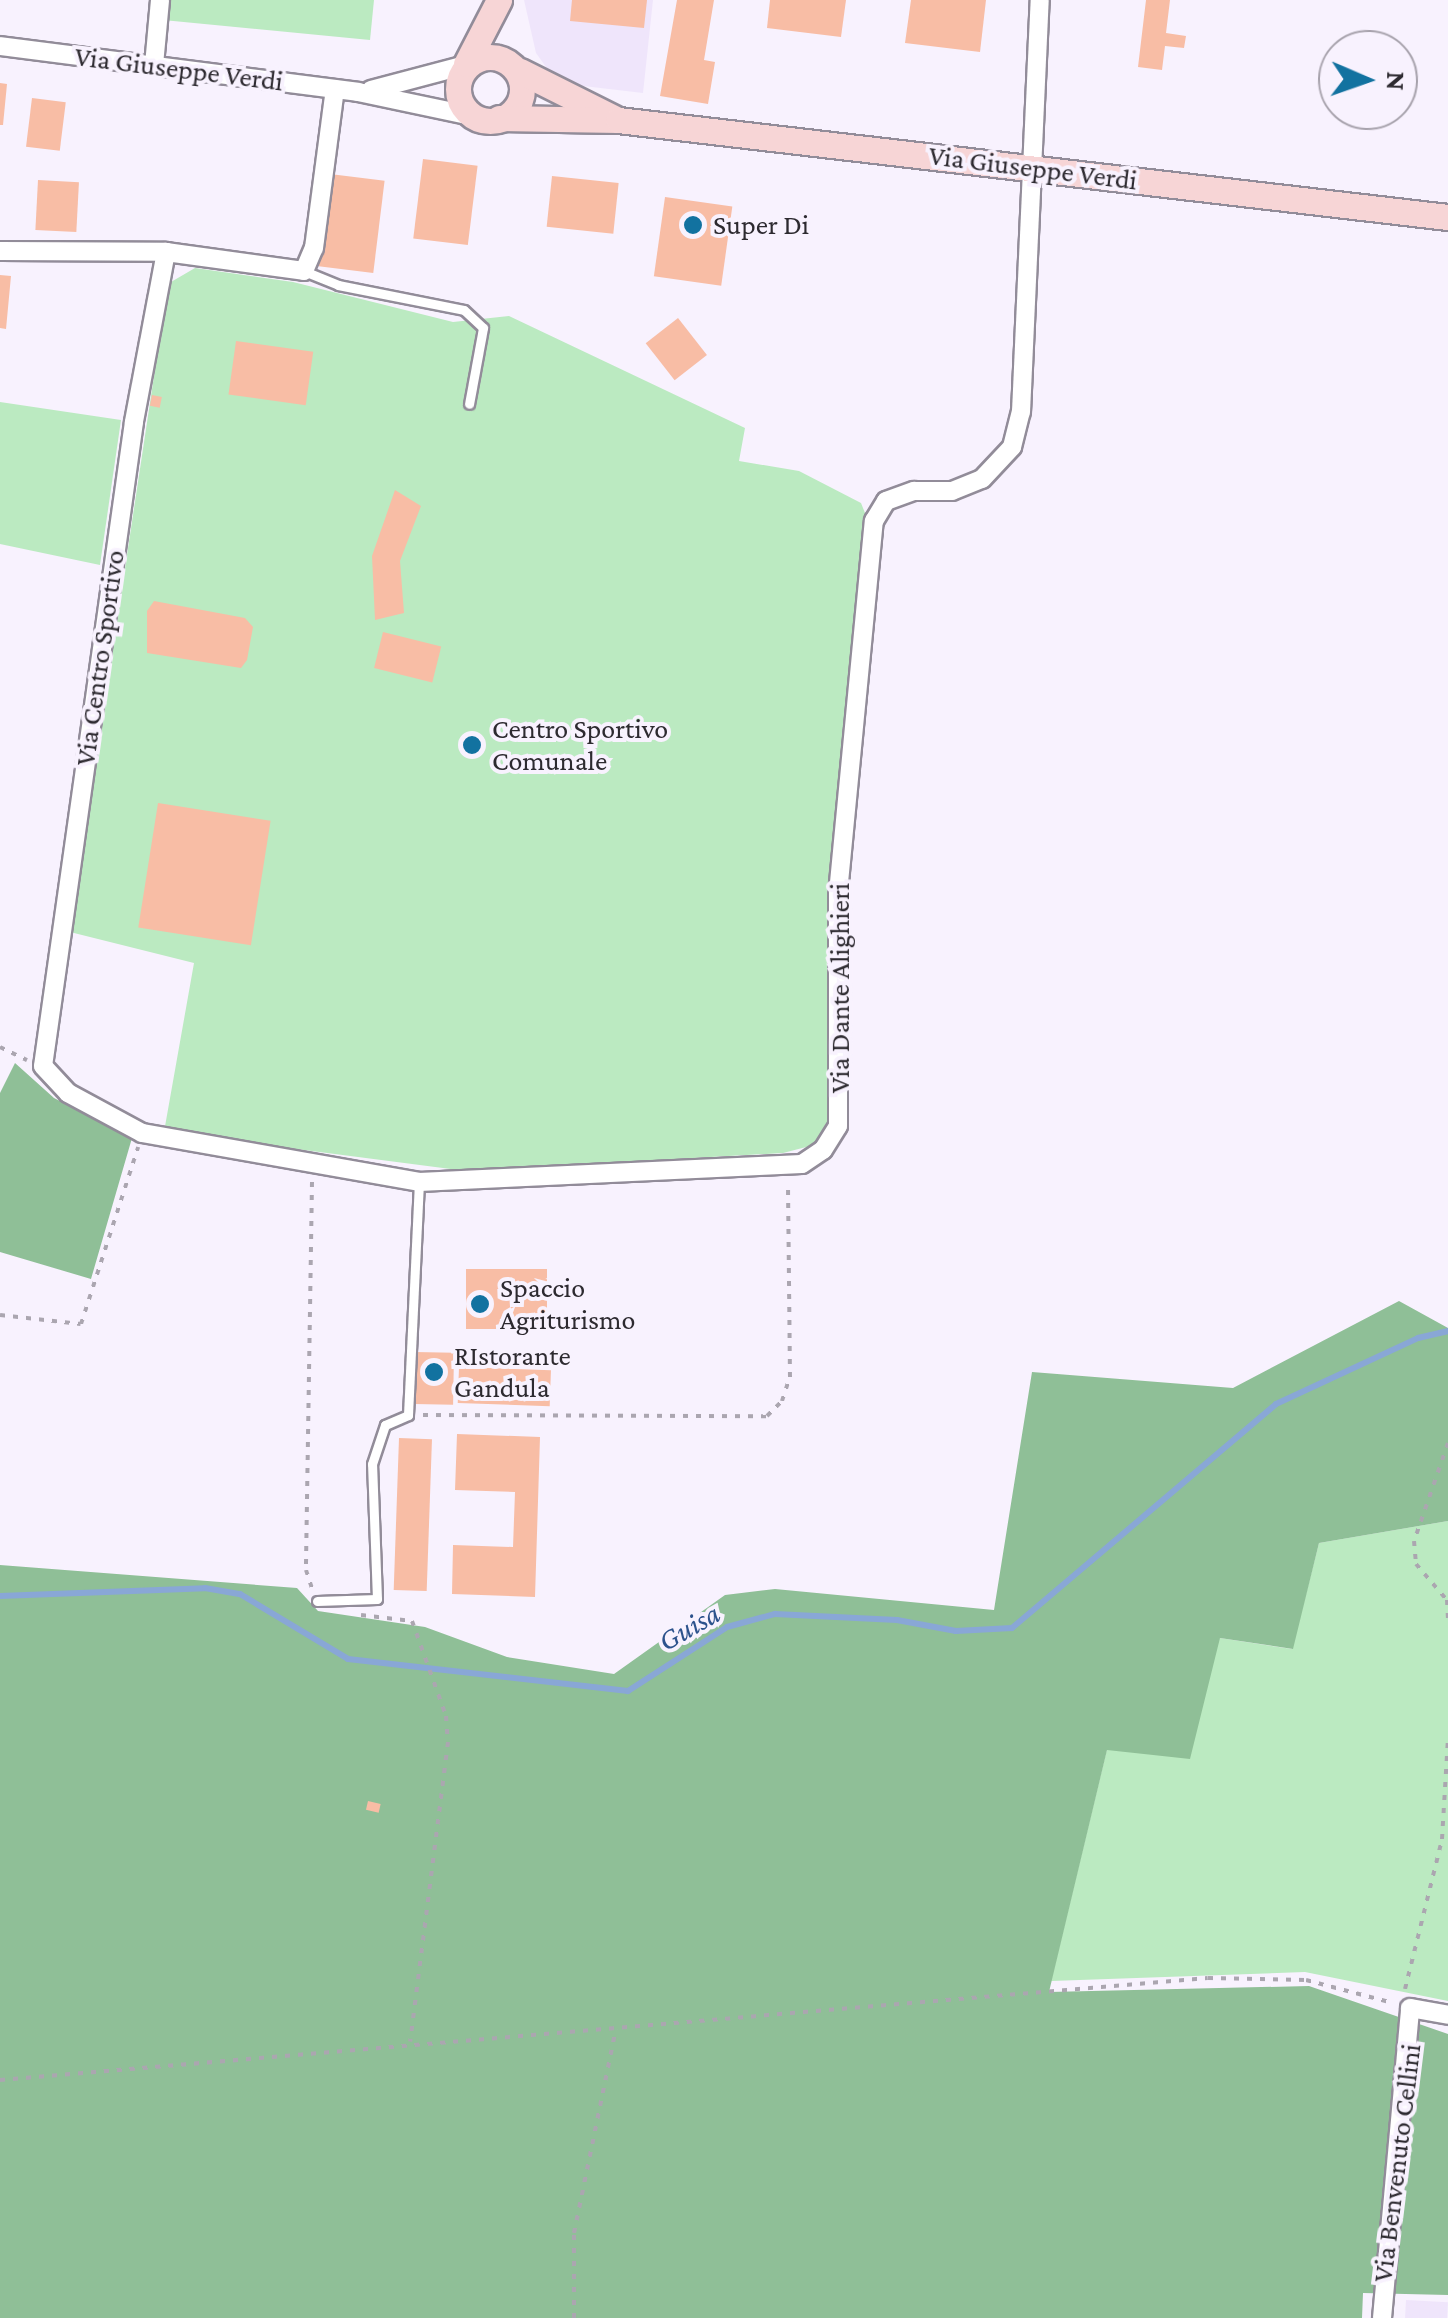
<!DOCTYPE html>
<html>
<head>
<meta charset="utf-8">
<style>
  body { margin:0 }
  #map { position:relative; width:1448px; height:2318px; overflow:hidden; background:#f8f2fe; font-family:"Crimson Pro",serif }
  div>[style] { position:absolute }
  .built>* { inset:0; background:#efe5fb; transform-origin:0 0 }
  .green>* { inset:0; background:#bbeac1 }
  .forest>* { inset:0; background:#8fbf97 }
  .stream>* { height:6px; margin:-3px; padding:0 3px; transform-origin:3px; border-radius:3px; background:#89a7d6 }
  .building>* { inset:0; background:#f8bda5; transform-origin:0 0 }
  .path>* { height:4px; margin-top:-2px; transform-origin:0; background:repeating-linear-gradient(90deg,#aba6b0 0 5px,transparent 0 13px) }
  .roads { filter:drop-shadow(2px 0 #928c99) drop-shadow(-2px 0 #928c99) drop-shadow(0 2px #928c99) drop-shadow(0 -2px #928c99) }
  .lane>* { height:9px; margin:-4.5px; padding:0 4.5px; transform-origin:4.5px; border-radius:4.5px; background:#fff }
  .street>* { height:18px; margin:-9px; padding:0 9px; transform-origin:9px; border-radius:9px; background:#fff }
  .secondary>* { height:25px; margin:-12.5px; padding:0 12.5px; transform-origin:12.5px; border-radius:12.5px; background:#f7d5d6 }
  .secondary>.ring { margin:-12.5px; padding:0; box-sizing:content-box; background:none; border:25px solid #f7d5d6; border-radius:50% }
  .dots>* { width:28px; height:28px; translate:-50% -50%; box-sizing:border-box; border:5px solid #f8f2fe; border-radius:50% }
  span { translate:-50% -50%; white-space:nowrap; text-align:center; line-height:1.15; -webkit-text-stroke:8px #f8f2fe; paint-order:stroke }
  .street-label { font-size:28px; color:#2d2a30 }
  .poi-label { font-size:28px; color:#2d2a30 }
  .left { translate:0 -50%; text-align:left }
  .water-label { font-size:30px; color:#2c528c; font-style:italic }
  .north { position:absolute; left:1318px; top:30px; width:100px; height:100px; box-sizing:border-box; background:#f8f2fe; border:2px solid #a7a2ac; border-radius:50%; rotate:92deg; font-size:28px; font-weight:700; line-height:40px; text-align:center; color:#2d2a30 }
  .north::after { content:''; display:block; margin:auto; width:35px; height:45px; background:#1272a0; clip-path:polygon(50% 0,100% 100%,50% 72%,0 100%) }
</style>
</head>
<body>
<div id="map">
  <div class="built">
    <div style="clip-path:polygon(524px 0,653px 0,643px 93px,575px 85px,551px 74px,536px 53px)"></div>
    <div style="left:1406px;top:2300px;width:42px;height:18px;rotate:3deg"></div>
  </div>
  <div class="green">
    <div style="clip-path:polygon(165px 0,374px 0,370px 40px,163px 20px)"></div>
    <div style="clip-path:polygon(195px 268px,293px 282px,453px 322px,509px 316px,745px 428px,739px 461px,799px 471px,861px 503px,867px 518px,828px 897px,830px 1118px,814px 1145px,783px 1153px,466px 1171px,164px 1132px,194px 963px,70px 932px,164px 310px,171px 282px)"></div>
    <div style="clip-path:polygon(0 402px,121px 420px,100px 565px,0 544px)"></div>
    <div style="clip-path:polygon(1448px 1521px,1448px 2001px,1305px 1972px,1051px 1981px,1107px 1749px,1220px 1638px,1292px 1649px,1319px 1543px)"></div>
  </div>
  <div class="forest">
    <div style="clip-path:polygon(15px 1063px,54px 1098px,132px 1138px,91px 1279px,0 1252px,0 1093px)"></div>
    <div style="clip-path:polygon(1399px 1301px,1448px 1328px,1448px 1521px,1319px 1543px,1293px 1649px,1220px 1638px,1190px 1759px,1107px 1750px,1049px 1992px,1309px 1986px,1448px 2034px,1448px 2295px,1363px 2293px,1362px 2318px,0 2318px,0 1565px,297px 1588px,318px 1611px,425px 1627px,507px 1657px,614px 1674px,725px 1595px,775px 1589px,994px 1610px,1032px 1372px,1233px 1388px)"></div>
  </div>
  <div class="stream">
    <div style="left:0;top:1596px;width:205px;rotate:-2.2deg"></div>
    <div style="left:205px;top:1588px;width:36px;rotate:10deg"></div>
    <div style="left:240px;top:1594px;width:126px;rotate:31deg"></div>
    <div style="left:348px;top:1659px;width:282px;rotate:6.5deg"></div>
    <div style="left:628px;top:1691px;width:118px;rotate:-32.9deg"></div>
    <div style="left:727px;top:1627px;width:50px;rotate:-15.2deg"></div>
    <div style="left:775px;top:1614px;width:122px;rotate:2.8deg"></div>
    <div style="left:897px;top:1620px;width:60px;rotate:10.6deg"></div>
    <div style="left:956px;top:1631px;width:56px;rotate:-3.1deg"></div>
    <div style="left:1012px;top:1628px;width:346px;rotate:-40.3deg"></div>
    <div style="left:1276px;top:1404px;width:157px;rotate:-24.9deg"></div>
    <div style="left:1418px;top:1338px;width:31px;rotate:-13deg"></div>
  </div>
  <div class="building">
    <div style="clip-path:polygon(572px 0,647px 0,644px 28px,570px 21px)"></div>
    <div style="clip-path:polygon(677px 0,714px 0,704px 60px,715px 62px,708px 104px,660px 96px)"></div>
    <div style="clip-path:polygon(770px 0,846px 0,841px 37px,767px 28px)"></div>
    <div style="clip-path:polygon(911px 0,986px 0,980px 52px,905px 43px)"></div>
    <div style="clip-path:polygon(1146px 0,1170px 0,1166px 33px,1186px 36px,1184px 48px,1165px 46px,1162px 70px,1138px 67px)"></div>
    <div style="clip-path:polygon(0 83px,7px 84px,3px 125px,0 125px)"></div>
    <div style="left:32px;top:98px;width:34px;height:49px;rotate:7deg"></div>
    <div style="left:423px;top:159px;width:55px;height:80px;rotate:7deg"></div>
    <div style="left:330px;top:174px;width:55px;height:93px;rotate:7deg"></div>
    <div style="left:552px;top:176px;width:67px;height:51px;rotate:6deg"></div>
    <div style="left:38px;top:180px;width:41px;height:50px;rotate:3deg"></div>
    <div style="left:665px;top:197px;width:68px;height:80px;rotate:8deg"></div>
    <div style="clip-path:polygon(0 275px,11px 276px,6px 329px,0 328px)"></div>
    <div style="left:678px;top:318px;width:47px;height:41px;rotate:52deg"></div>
    <div style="left:236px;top:341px;width:78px;height:54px;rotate:8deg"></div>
    <div style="left:152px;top:395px;width:10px;height:11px;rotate:11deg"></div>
    <div style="clip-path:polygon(395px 490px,421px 506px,400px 561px,404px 613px,375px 620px,372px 556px)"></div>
    <div style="clip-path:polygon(154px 601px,245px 618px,253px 627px,247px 660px,241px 668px,147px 653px,147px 611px)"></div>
    <div style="left:383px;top:632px;width:60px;height:37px;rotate:14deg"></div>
    <div style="left:158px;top:803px;width:114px;height:126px;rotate:9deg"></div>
    <div style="left:466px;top:1269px;width:81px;height:60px"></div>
    <div style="left:415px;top:1352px;width:39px;height:52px;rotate:1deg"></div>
    <div style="left:459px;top:1367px;width:92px;height:36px;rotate:2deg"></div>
    <div style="clip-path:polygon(457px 1434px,540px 1437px,535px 1597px,452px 1594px,453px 1545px,513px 1547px,515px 1492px,455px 1490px)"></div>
    <div style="left:399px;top:1438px;width:33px;height:152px;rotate:2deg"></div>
    <div style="left:368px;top:1801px;width:13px;height:9px;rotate:13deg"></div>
  </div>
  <div class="path">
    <div style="left:0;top:1047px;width:30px;rotate:26deg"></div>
    <div style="left:312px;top:1182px;width:388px;rotate:90.9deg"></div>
    <div style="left:306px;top:1570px;width:22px;rotate:72deg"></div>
    <div style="left:0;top:1315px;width:81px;rotate:6.3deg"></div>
    <div style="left:81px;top:1324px;width:186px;rotate:-72.1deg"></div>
    <div style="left:423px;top:1415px;width:344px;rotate:0.2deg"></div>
    <div style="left:767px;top:1416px;width:21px;rotate:-45deg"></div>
    <div style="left:782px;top:1401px;width:25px;rotate:-72deg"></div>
    <div style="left:790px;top:1377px;width:195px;rotate:-90.6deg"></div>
    <div style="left:1448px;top:1443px;width:104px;rotate:109.1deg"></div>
    <div style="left:1414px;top:1541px;width:23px;rotate:85deg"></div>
    <div style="left:1416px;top:1564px;width:48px;rotate:49.3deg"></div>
    <div style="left:1447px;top:1600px;width:22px;rotate:87deg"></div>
    <div style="left:361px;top:1615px;width:51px;rotate:6.7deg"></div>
    <div style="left:412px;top:1621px;width:101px;rotate:70.3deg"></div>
    <div style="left:446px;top:1716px;width:26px;rotate:86deg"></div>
    <div style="left:448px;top:1742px;width:302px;rotate:97.2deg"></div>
    <div style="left:1405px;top:1989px;width:154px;rotate:-76.1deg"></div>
    <div style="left:1442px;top:1839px;width:102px;rotate:-86.6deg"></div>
    <div style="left:0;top:2080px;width:1212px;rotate:-4.83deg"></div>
    <div style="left:1208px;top:1978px;width:98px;rotate:1.2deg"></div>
    <div style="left:1306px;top:1980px;width:90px;rotate:14.8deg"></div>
    <div style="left:574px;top:2318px;width:85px;rotate:-90deg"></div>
    <div style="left:574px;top:2233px;width:208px;rotate:-78.4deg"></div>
  </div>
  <div class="roads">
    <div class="lane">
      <div style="left:304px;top:271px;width:37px;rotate:22deg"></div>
      <div style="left:338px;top:285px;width:128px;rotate:11.2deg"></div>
      <div style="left:464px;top:310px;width:26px;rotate:43deg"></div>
      <div style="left:483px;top:328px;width:77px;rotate:100.4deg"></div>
      <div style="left:317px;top:1601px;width:60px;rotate:-1.9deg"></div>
      <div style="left:377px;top:1599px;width:135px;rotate:-92.1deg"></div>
      <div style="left:372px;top:1464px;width:41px;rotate:-71.6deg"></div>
      <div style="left:385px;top:1425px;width:25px;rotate:-23deg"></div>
      <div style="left:408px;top:1415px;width:233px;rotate:-87.3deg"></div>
    </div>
    <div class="street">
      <div style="left:0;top:46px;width:361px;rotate:7.3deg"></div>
      <div style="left:358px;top:92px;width:122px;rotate:11.9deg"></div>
      <div style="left:154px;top:65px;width:65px;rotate:-84.7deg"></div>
      <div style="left:371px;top:90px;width:94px;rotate:-14.8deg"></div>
      <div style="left:0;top:251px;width:166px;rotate:0.3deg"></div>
      <div style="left:166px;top:252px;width:139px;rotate:7.8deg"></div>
      <div style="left:304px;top:271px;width:25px;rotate:-67deg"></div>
      <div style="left:314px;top:248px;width:160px;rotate:-82.5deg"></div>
      <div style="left:166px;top:252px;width:173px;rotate:100.7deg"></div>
      <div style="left:134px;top:422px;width:650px;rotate:98.04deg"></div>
      <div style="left:43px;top:1066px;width:37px;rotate:47deg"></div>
      <div style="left:68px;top:1093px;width:84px;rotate:28.4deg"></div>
      <div style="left:142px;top:1133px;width:281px;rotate:10deg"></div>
      <div style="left:419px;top:1182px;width:383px;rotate:-2.7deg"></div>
      <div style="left:802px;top:1164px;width:25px;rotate:-34deg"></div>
      <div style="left:823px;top:1150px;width:28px;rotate:-58deg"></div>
      <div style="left:838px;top:1126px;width:233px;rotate:-90deg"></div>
      <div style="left:838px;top:893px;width:374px;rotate:-84.5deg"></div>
      <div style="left:874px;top:521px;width:23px;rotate:-59deg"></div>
      <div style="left:886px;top:501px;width:30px;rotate:-20deg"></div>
      <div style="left:914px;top:491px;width:38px"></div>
      <div style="left:952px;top:491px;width:32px;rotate:-22deg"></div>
      <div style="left:982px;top:479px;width:44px;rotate:-46.8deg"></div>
      <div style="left:1012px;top:447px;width:36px;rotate:-76deg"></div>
      <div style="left:1021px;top:412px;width:412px;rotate:-87.4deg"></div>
      <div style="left:1382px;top:2318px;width:311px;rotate:-84.8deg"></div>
      <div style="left:1410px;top:2008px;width:39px;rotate:10deg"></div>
    </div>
    <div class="secondary">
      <div class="ring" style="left:458px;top:57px;width:39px;height:39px"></div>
      <div style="left:466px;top:64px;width:72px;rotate:-62.7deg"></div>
      <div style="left:520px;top:71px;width:105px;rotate:26.6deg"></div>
      <div style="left:499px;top:118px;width:119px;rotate:1deg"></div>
      <div style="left:618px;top:120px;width:836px;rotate:6.67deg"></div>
    </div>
  </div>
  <div class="dots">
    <div style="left:693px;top:225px;background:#1272a0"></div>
    <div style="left:472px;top:745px;background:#1272a0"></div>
    <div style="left:480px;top:1304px;background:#1272a0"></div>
    <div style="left:434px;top:1372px;background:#1272a0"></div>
  </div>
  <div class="street-label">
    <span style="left:179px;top:69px;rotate:7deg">Via Giuseppe Verdi</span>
    <span style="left:1033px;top:168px;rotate:7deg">Via Giuseppe Verdi</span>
    <span style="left:100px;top:658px;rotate:-82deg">Via Centro Sportivo</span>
    <span style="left:840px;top:988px;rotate:-90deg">Via Dante Alighieri</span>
    <span style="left:1397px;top:2163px;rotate:-83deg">Via Benvenuto Cellini</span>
  </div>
  <div class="poi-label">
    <span class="left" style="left:713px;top:225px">Super Di</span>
    <span class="left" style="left:492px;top:745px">Centro Sportivo<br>Comunale</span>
    <span class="left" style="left:500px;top:1304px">Spaccio<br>Agriturismo</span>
    <span class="left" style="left:454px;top:1372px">RIstorante<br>Gandula</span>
  </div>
  <div class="water-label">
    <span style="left:689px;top:1627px;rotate:-30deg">Guisa</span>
  </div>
  <div class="north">N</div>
</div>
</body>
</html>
